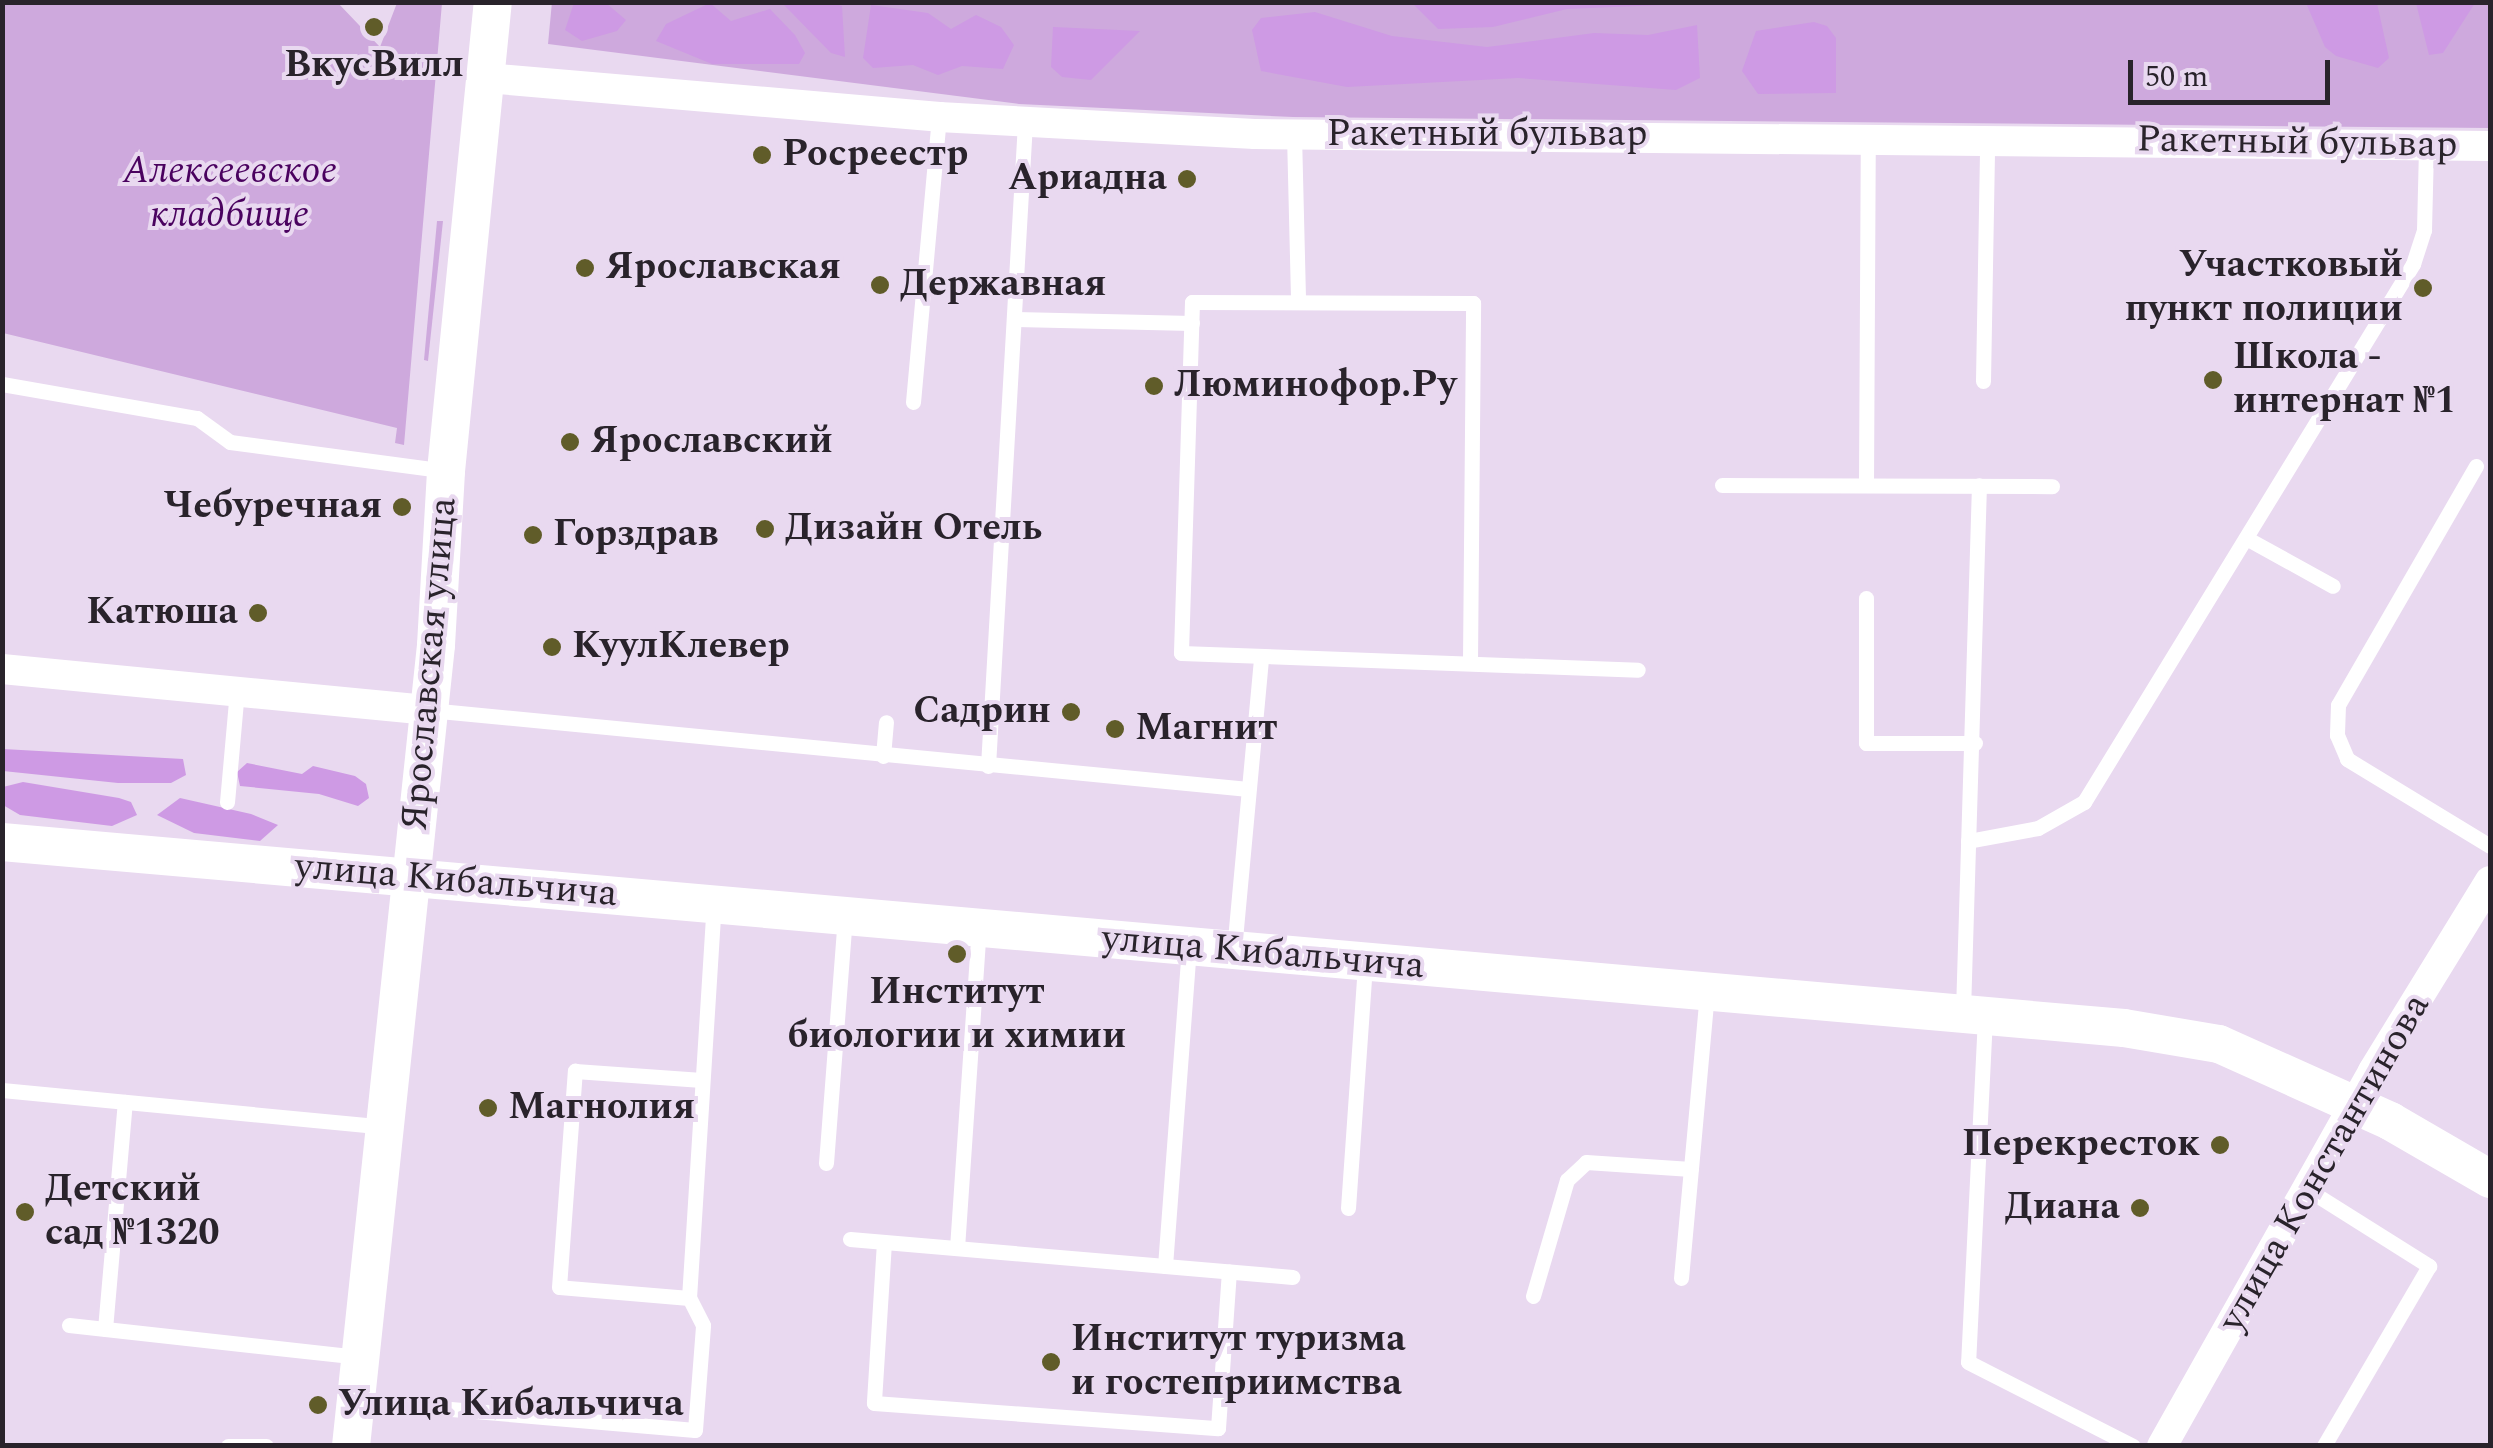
<!DOCTYPE html>
<html>
<head>
<meta charset="utf-8">
<style>
  body { margin:0 }
  #map { position:relative; width:2493px; height:1448px; overflow:hidden; background:#e9d9f0; font-family:Spectral,serif }
  div>[style] { position:absolute }
  .green>* { inset:0; background:#cea9dd }
  .forest>* { inset:0; background:#ce9ae4 }
  .service>* { height:15px; margin:-7.5px; padding:0 7.5px; transform-origin:7.5px; border-radius:7.5px; background:#fff }
  .minor>* { height:30px; margin:-15px; padding:0 15px; transform-origin:15px; border-radius:15px; background:#fff }
  .tertiary>* { height:38px; margin:-19px; padding:0 19px; transform-origin:19px; border-radius:19px; background:#fff }
  .dots>* { width:28px; height:28px; translate:-50% -50%; box-sizing:border-box; border:5px solid #e9d9f0; border-radius:50% }
  span { translate:-50% -50%; white-space:nowrap; text-align:center; line-height:1.15; -webkit-text-stroke:8px #e9d9f0; paint-order:stroke }
  .poi-label { font-size:38px; color:#29232b; font-weight:700 }
  .left { translate:0 -50%; text-align:left }
  .right { translate:-100% -50%; text-align:right }
  .street-label { font-size:38px; color:#29232b }
  .park-label { font-size:38px; color:#4a025f; font-style:italic }
  .frame { position:absolute; inset:0; border:5px solid #29232b; pointer-events:none }
  .scale { position:absolute; left:2128px; top:60px; width:202px; height:45px; box-sizing:border-box; border:5px solid #29232b; border-top:0; padding-left:12px; font-size:30px; line-height:35px; white-space:nowrap; color:#29232b; -webkit-text-stroke:8px #e9d9f0; paint-order:stroke }
</style>
</head>
<body>
<div id="map">
  <div class="green">
    <div style="clip-path:polygon(552px 2px,2490px 2px,2490px 128px,1293px 117px,1019px 104px,548px 44px)"></div>
    <div style="clip-path:polygon(2px 3px,338px 3px,380px 47px,397px 3px,442px 3px,404px 445px,395px 443px,397px 428px,3px 333px)"></div>
    <div style="clip-path:polygon(437px 221px,443px 221px,428px 361px,424px 360px)"></div>
  </div>
  <div class="forest">
    <div style="clip-path:polygon(828px 2px,842px 6px,845px 57px,831px 53px,784px 5px)"></div>
    <div style="clip-path:polygon(574px 3px,606px 3px,626px 20px,617px 31px,582px 41px,565px 30px)"></div>
    <div style="clip-path:polygon(710px 3px,731px 21px,770px 9px,795px 35px,805px 53px,799px 64px,712px 64px,656px 41px,666px 24px)"></div>
    <div style="clip-path:polygon(1412px 3px,1709px 3px,1567px 9px,1493px 27px,1438px 29px)"></div>
    <div style="clip-path:polygon(2306px 3px,2377px 3px,2389px 58px,2378px 68px,2336px 56px,2325px 47px)"></div>
    <div style="clip-path:polygon(2416px 3px,2416px 2px,2475px 3px,2443px 53px,2429px 55px)"></div>
    <div style="clip-path:polygon(871px 5px,928px 13px,951px 29px,976px 15px,1001px 27px,1014px 45px,1003px 69px,962px 66px,938px 75px,913px 65px,873px 68px,863px 58px)"></div>
    <div style="clip-path:polygon(1315px 12px,1392px 36px,1487px 47px,1594px 33px,1648px 35px,1697px 25px,1700px 78px,1676px 90px,1518px 78px,1347px 87px,1261px 71px,1252px 30px,1261px 18px)"></div>
    <div style="clip-path:polygon(1814px 22px,1827px 26px,1836px 38px,1836px 93px,1758px 94px,1742px 71px,1756px 31px)"></div>
    <div style="clip-path:polygon(1053px 27px,1140px 31px,1091px 80px,1062px 77px,1051px 67px)"></div>
    <div style="clip-path:polygon(3px 749px,183px 759px,186px 775px,171px 783px,118px 783px,3px 771px)"></div>
    <div style="clip-path:polygon(247px 763px,302px 774px,313px 766px,355px 776px,366px 784px,369px 798px,358px 806px,319px 794px,240px 786px,237px 772px)"></div>
    <div style="clip-path:polygon(23px 782px,119px 798px,131px 802px,137px 815px,112px 826px,20px 815px,3px 805px,3px 787px)"></div>
    <div style="clip-path:polygon(180px 798px,251px 814px,278px 825px,260px 841px,194px 833px,157px 815px)"></div>
  </div>
  <div class="service">
    <div style="left:1294px;top:134px;width:167px;rotate:88.6deg"></div>
    <div style="left:1014px;top:319px;width:178px;rotate:1.3deg"></div>
    <div style="left:1983px;top:381px;width:241px;rotate:-89deg"></div>
    <div style="left:2px;top:384px;width:198px;rotate:9.9deg"></div>
    <div style="left:197px;top:418px;width:41px;rotate:36deg"></div>
    <div style="left:230px;top:442px;width:218px;rotate:7.6deg"></div>
    <div style="left:913px;top:402px;width:286px;rotate:-84.8deg"></div>
    <div style="left:2476px;top:466px;width:276px;rotate:120deg"></div>
    <div style="left:2338px;top:705px;width:30px;rotate:92deg"></div>
    <div style="left:2337px;top:735px;width:26px;rotate:67deg"></div>
    <div style="left:2347px;top:759px;width:167px;rotate:31.3deg"></div>
    <div style="left:1722px;top:485px;width:330px;rotate:0.2deg"></div>
    <div style="left:1866px;top:485px;width:346px;rotate:-89.7deg"></div>
    <div style="left:2246px;top:538px;width:99px;rotate:28.9deg"></div>
    <div style="left:1866px;top:598px;width:145px;rotate:90deg"></div>
    <div style="left:1866px;top:743px;width:109px"></div>
    <div style="left:1470px;top:661px;width:358px;rotate:-89.5deg"></div>
    <div style="left:1473px;top:303px;width:281px;rotate:-179.8deg"></div>
    <div style="left:1192px;top:302px;width:351px;rotate:91.8deg"></div>
    <div style="left:1181px;top:653px;width:457px;rotate:2.1deg"></div>
    <div style="left:429px;top:710px;width:823px;rotate:5.51deg"></div>
    <div style="left:883px;top:756px;width:34px;rotate:-85deg"></div>
    <div style="left:988px;top:766px;width:644px;rotate:-86.71deg"></div>
    <div style="left:227px;top:802px;width:111px;rotate:-84.9deg"></div>
    <div style="left:1968px;top:841px;width:71px;rotate:-10.5deg"></div>
    <div style="left:2038px;top:828px;width:53px;rotate:-29.5deg"></div>
    <div style="left:2084px;top:802px;width:631px;rotate:-58.55deg"></div>
    <div style="left:2413px;top:264px;width:36px;rotate:-72deg"></div>
    <div style="left:2424px;top:230px;width:84px;rotate:-88.6deg"></div>
    <div style="left:1234px;top:950px;width:294px;rotate:-84.7deg"></div>
    <div style="left:1963px;top:1011px;width:526px;rotate:-88.26deg"></div>
    <div style="left:1985px;top:1017px;width:345px;rotate:92.8deg"></div>
    <div style="left:1968px;top:1362px;width:185px;rotate:27deg"></div>
    <div style="left:2px;top:1090px;width:384px;rotate:5.5deg"></div>
    <div style="left:826px;top:1163px;width:246px;rotate:-85.6deg"></div>
    <div style="left:2310px;top:1191px;width:141px;rotate:32.2deg"></div>
    <div style="left:2429px;top:1266px;width:208px;rotate:120.3deg"></div>
    <div style="left:1348px;top:1208px;width:246px;rotate:-86deg"></div>
    <div style="left:850px;top:1239px;width:444px;rotate:4.9deg"></div>
    <div style="left:884px;top:1242px;width:161px;rotate:93.6deg"></div>
    <div style="left:874px;top:1403px;width:345px;rotate:4.2deg"></div>
    <div style="left:1218px;top:1428px;width:157px;rotate:-86deg"></div>
    <div style="left:957px;top:1248px;width:321px;rotate:-86.1deg"></div>
    <div style="left:1165px;top:1266px;width:321px;rotate:-85.7deg"></div>
    <div style="left:1681px;top:1278px;width:286px;rotate:-84.8deg"></div>
    <div style="left:1533px;top:1296px;width:121px;rotate:-73.7deg"></div>
    <div style="left:1567px;top:1180px;width:26px;rotate:-43deg"></div>
    <div style="left:1586px;top:1162px;width:105px;rotate:3.8deg"></div>
    <div style="left:689px;top:1298px;width:130px;rotate:-175.2deg"></div>
    <div style="left:559px;top:1287px;width:217px;rotate:-85.8deg"></div>
    <div style="left:575px;top:1071px;width:127px;rotate:4.1deg"></div>
    <div style="left:69px;top:1325px;width:293px;rotate:6.3deg"></div>
    <div style="left:105px;top:1329px;width:228px;rotate:-85deg"></div>
    <div style="left:357px;top:1401px;width:339px;rotate:4.9deg"></div>
    <div style="left:695px;top:1430px;width:105px;rotate:-85.6deg"></div>
    <div style="left:703px;top:1325px;width:30px;rotate:-117deg"></div>
    <div style="left:689px;top:1298px;width:396px;rotate:-86.4deg"></div>
    <div style="left:228px;top:1446px;width:38px"></div>
  </div>
  <div class="minor">
    <div style="left:486px;top:78px;width:455px;rotate:4.9deg"></div>
    <div style="left:939px;top:117px;width:316px;rotate:3.1deg"></div>
    <div style="left:1255px;top:134px;width:1235px;rotate:0.56deg"></div>
    <div style="left:2px;top:669px;width:429px;rotate:5.5deg"></div>
    <div style="left:2162px;top:1446px;width:430px;rotate:-60.6deg"></div>
    <div style="left:2373px;top:1071px;width:223px;rotate:-58.4deg"></div>
  </div>
  <div class="tertiary">
    <div style="left:2px;top:842px;width:2130px;rotate:5.01deg"></div>
    <div style="left:2124px;top:1028px;width:96px;rotate:9.6deg"></div>
    <div style="left:2219px;top:1044px;width:188px;rotate:24.2deg"></div>
    <div style="left:2390px;top:1121px;width:116px;rotate:30.1deg"></div>
    <div style="left:351px;top:1446px;width:805px;rotate:-83.94deg"></div>
    <div style="left:436px;top:645px;width:174px;rotate:-86.7deg"></div>
    <div style="left:446px;top:471px;width:471px;rotate:-84.3deg"></div>
  </div>
  <div class="dots">
    <div style="left:374px;top:27px;background:#605c29"></div>
    <div style="left:762px;top:155px;background:#605c29"></div>
    <div style="left:1187px;top:179px;background:#605c29"></div>
    <div style="left:585px;top:268px;background:#605c29"></div>
    <div style="left:880px;top:285px;background:#605c29"></div>
    <div style="left:2423px;top:288px;background:#605c29"></div>
    <div style="left:2213px;top:380px;background:#605c29"></div>
    <div style="left:1154px;top:386px;background:#605c29"></div>
    <div style="left:570px;top:442px;background:#605c29"></div>
    <div style="left:402px;top:507px;background:#605c29"></div>
    <div style="left:765px;top:529px;background:#605c29"></div>
    <div style="left:533px;top:535px;background:#605c29"></div>
    <div style="left:258px;top:613px;background:#605c29"></div>
    <div style="left:552px;top:647px;background:#605c29"></div>
    <div style="left:1071px;top:712px;background:#605c29"></div>
    <div style="left:1115px;top:729px;background:#605c29"></div>
    <div style="left:957px;top:954px;background:#605c29"></div>
    <div style="left:488px;top:1108px;background:#605c29"></div>
    <div style="left:2220px;top:1145px;background:#605c29"></div>
    <div style="left:2140px;top:1208px;background:#605c29"></div>
    <div style="left:25px;top:1212px;background:#605c29"></div>
    <div style="left:1051px;top:1362px;background:#605c29"></div>
    <div style="left:318px;top:1405px;background:#605c29"></div>
  </div>
  <div class="poi-label">
    <span style="left:374px;top:66px">ВкусВилл</span>
    <span class="left" style="left:782px;top:155px">Росреестр</span>
    <span class="right" style="left:1167px;top:179px">Ариадна</span>
    <span class="right" style="left:2403px;top:288px">Участковый<br>пункт полиции</span>
    <span class="left" style="left:605px;top:268px">Ярославская</span>
    <span class="left" style="left:900px;top:285px">Державная</span>
    <span class="left" style="left:2233px;top:380px">Школа -<br>интернат №1</span>
    <span class="left" style="left:1174px;top:386px">Люминофор.Ру</span>
    <span class="left" style="left:590px;top:442px">Ярославский</span>
    <span class="right" style="left:382px;top:507px">Чебуречная</span>
    <span class="left" style="left:785px;top:529px">Дизайн Отель</span>
    <span class="left" style="left:553px;top:535px">Горздрав</span>
    <span class="right" style="left:238px;top:613px">Катюша</span>
    <span class="left" style="left:572px;top:647px">КуулКлевер</span>
    <span class="right" style="left:1051px;top:712px">Садрин</span>
    <span class="left" style="left:1135px;top:729px">Магнит</span>
    <span style="left:957px;top:1015px">Институт<br>биологии и химии</span>
    <span class="left" style="left:508px;top:1108px">Магнолия</span>
    <span class="right" style="left:2200px;top:1145px">Перекресток</span>
    <span class="left" style="left:45px;top:1212px">Детский<br>сад №1320</span>
    <span class="right" style="left:2120px;top:1208px">Диана</span>
    <span class="left" style="left:1071px;top:1362px">Институт туризма<br>и гостеприимства</span>
    <span class="left" style="left:338px;top:1405px">Улица Кибальчича</span>
  </div>
  <div class="street-label">
    <span style="left:1487px;top:135px">Ракетный бульвар</span>
    <span style="left:2297px;top:143px;rotate:1deg">Ракетный бульвар</span>
    <span style="left:430px;top:664px;rotate:-85deg">Ярославская улица</span>
    <span style="left:456px;top:881px;rotate:5deg">улица Кибальчича</span>
    <span style="left:1263px;top:953px;rotate:5deg">улица Кибальчича</span>
    <span style="left:2325px;top:1163px;rotate:-60deg">улица Константинова</span>
  </div>
  <div class="park-label">
    <span style="left:230px;top:194px">Алексеевское<br>кладбище</span>
  </div>
  <div class="frame"></div>
  <div class="scale">50 m</div>
</div>
</body>
</html>
